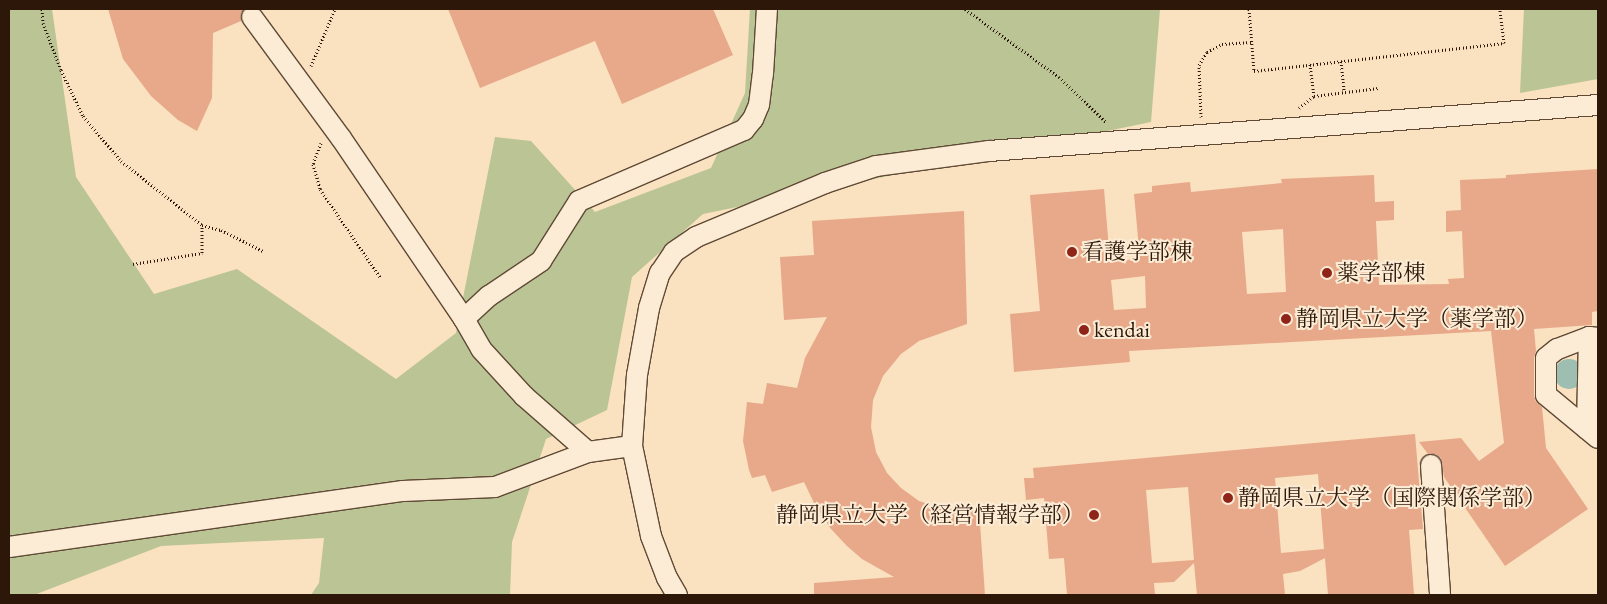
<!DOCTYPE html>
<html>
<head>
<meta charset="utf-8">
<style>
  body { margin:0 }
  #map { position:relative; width:1607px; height:604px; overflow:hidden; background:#fae1bf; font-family:"EB Garamond","Noto Serif JP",serif }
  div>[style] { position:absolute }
  .green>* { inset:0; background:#bac495 }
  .water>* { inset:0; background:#9ebeb1 }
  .round { border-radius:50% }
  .building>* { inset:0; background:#e8a88a }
  .path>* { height:3px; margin-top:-1.5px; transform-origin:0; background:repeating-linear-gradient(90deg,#2d1708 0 1px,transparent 0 3.5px) }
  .roads { filter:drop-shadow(1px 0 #604a36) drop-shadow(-1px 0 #604a36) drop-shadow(0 1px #604a36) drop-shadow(0 -1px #604a36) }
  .minor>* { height:20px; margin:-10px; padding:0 10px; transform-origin:10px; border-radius:10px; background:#fcecd5 }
  .dots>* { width:14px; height:14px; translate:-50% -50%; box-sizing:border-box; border:2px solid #fcecd5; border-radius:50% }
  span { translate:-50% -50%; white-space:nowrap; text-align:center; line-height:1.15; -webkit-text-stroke:4px #fcecd5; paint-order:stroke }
  .poi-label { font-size:22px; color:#2d1708 }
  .left { translate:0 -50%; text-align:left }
  .right { translate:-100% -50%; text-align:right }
  .frame { position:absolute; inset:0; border:10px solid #2d1708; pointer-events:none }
</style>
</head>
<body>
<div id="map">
  <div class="green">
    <div style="clip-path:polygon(9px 9px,52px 9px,76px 177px,154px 294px,237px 269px,396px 379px,456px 333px,495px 137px,531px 141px,595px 212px,711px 168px,745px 93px,750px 9px,1160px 9px,1151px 122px,703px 214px,632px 277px,607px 410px,546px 439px,512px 542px,510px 595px,311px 595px,319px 583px,324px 538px,161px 546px,34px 595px,9px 595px)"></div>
    <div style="clip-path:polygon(1524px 9px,1598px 9px,1598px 79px,1520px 93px)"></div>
  </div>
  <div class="water">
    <div class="round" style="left:1554px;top:359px;width:30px;height:30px"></div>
  </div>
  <div class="building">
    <div style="clip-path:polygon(108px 9px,244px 9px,241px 13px,241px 21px,213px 33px,212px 98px,197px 131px,178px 120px,151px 96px,123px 59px)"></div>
    <div style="clip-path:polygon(448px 9px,713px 9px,733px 55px,622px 104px,595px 41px,480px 88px)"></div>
    <div style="clip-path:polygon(evenodd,1598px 169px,1598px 311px,1592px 312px,1592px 325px,1534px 329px,1536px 351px,1534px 358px,1534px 395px,1535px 400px,1542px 407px,1546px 448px,1588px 509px,1505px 566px,1444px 477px,1441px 458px,1436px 454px,1428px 454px,1419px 442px,1461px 438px,1479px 461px,1504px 443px,1491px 331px,1129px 351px,1130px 362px,1014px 372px,1010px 314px,1040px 311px,1030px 195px,1104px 189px,1110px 261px,1140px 259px,1134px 194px,1152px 192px,1152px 186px,1190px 182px,1191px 192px,1282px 183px,1281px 179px,1374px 175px,1375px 202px,1394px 201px,1394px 220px,1376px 221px,1379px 285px,1449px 284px,1448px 279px,1464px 278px,1462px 231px,1446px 232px,1446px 211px,1461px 210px,1460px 180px,1506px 178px,1506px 175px,1598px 169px,1283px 229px,1286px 292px,1247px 294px,1242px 232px,1283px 229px,1598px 169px,1145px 276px,1146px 308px,1114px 310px,1111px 280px,1145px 276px)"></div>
    <div style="clip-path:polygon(964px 211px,967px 324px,919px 341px,901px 354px,883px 376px,873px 400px,871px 427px,876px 452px,887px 473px,901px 488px,919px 501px,944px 509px,979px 509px,985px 595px,814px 595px,814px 583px,894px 577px,862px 559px,847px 546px,831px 529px,815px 505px,804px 482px,772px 492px,765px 475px,752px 478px,749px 470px,743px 441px,747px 402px,763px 404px,767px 383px,797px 388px,805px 358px,827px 317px,784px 320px,780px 257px,814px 255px,812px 221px)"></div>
    <div style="clip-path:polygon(evenodd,1415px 434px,1423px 529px,1409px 530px,1414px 594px,1328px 595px,1325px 558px,1300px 571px,1283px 574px,1285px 595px,1197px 595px,1194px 563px,1174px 582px,1154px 583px,1155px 595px,1067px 595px,1064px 558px,1049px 559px,1044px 498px,1026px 500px,1024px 478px,1034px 478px,1033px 468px,1415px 434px,1318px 474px,1324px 549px,1281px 553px,1275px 478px,1318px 474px,1415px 434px,1188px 487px,1194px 560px,1152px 563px,1146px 490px,1188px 487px)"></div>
  </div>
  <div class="path">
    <div style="left:42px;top:9px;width:14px;rotate:86deg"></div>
    <div style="left:43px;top:23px;width:50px;rotate:69deg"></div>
    <div style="left:61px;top:70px;width:51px;rotate:64.4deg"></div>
    <div style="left:83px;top:116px;width:59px;rotate:49.8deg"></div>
    <div style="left:121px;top:161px;width:103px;rotate:38.3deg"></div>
    <div style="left:202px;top:225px;width:20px;rotate:15deg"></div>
    <div style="left:221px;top:230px;width:47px;rotate:26.6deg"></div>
    <div style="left:965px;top:9px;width:116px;rotate:35.9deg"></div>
    <div style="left:1059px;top:77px;width:66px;rotate:43.8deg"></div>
    <div style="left:1249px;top:9px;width:62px;rotate:85.4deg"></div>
    <div style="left:1254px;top:71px;width:252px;rotate:-6.4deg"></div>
    <div style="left:1504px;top:43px;width:34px;rotate:-97deg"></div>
    <div style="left:1341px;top:61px;width:31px;rotate:84deg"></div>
    <div style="left:1310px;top:64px;width:32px;rotate:83deg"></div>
    <div style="left:311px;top:66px;width:62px;rotate:-67.2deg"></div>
    <div style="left:1299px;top:108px;width:19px;rotate:-39deg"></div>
    <div style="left:1314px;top:96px;width:65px;rotate:-7deg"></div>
    <div style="left:1201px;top:117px;width:52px;rotate:-92.2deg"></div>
    <div style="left:1199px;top:65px;width:15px;rotate:-58deg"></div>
    <div style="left:1207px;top:52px;width:17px;rotate:-28deg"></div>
    <div style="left:1222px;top:44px;width:29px;rotate:-4deg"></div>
    <div style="left:321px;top:143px;width:22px;rotate:111deg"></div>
    <div style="left:313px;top:164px;width:26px;rotate:74deg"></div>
    <div style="left:320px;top:189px;width:107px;rotate:55.7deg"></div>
    <div style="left:133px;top:264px;width:70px;rotate:-9.1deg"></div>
    <div style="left:202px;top:253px;width:28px;rotate:-90deg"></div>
  </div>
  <div class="roads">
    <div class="minor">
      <div style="left:252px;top:17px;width:150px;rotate:53.7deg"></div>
      <div style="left:341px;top:138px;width:219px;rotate:55.8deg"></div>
      <div style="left:464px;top:319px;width:34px;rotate:60deg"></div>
      <div style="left:481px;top:349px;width:64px;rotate:47.5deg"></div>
      <div style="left:524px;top:396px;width:85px;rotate:41.2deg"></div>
      <div style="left:464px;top:319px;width:34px;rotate:-43deg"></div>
      <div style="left:489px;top:296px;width:63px;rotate:-33.9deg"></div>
      <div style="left:541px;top:261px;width:71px;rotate:-57.7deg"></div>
      <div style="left:579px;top:201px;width:180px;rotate:-23.3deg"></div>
      <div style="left:744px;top:130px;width:14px;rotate:-51deg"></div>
      <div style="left:753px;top:119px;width:15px;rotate:-67deg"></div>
      <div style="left:759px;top:105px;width:31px;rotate:-83deg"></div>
      <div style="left:763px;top:74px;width:65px;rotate:-86.5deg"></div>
      <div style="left:1598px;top:338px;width:9px;rotate:-174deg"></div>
      <div style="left:1589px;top:337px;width:34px;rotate:159deg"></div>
      <div style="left:1557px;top:349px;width:14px;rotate:141deg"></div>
      <div style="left:1546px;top:358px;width:37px;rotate:90deg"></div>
      <div style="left:1546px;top:395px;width:67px;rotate:39.6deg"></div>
      <div style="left:1587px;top:429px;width:92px;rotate:-88.8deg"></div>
      <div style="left:1431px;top:465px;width:130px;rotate:86deg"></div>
      <div style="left:9px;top:547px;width:398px;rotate:-8.1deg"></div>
      <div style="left:403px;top:491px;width:92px;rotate:-2.5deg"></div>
      <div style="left:495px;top:487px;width:99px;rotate:-20.6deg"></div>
      <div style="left:588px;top:452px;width:44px;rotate:-7.8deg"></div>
      <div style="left:677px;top:595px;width:20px;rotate:-120deg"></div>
      <div style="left:667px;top:578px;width:45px;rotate:-110.9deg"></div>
      <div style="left:651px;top:536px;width:92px;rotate:-101.9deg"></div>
      <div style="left:632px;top:446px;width:71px;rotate:-86deg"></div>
      <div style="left:637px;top:375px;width:68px;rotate:-79.8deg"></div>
      <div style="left:649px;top:308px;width:37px;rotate:-73deg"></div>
      <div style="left:660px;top:273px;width:25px;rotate:-56deg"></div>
      <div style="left:674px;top:252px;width:27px;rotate:-34deg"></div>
      <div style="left:696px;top:237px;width:140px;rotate:-22.7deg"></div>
      <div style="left:825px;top:183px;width:54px;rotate:-18.4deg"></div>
      <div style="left:876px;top:166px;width:114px;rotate:-7.6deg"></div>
      <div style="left:989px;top:151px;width:611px;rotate:-4.32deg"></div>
    </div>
  </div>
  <div class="dots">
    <div style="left:1072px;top:252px;background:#8f2418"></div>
    <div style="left:1327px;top:273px;background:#8f2418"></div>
    <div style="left:1286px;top:319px;background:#8f2418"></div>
    <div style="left:1084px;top:330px;background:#8f2418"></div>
    <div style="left:1228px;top:498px;background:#8f2418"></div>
    <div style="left:1094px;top:515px;background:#8f2418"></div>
  </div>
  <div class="poi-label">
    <span class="left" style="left:1082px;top:252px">看護学部棟</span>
    <span class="left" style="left:1337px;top:273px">薬学部棟</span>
    <span class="left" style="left:1296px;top:319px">静岡県立大学（薬学部）</span>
    <span class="left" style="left:1094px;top:330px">kendai</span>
    <span class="left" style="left:1238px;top:498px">静岡県立大学（国際関係学部）</span>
    <span class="right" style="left:1084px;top:515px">静岡県立大学（経営情報学部）</span>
  </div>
  <div class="frame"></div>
</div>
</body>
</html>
